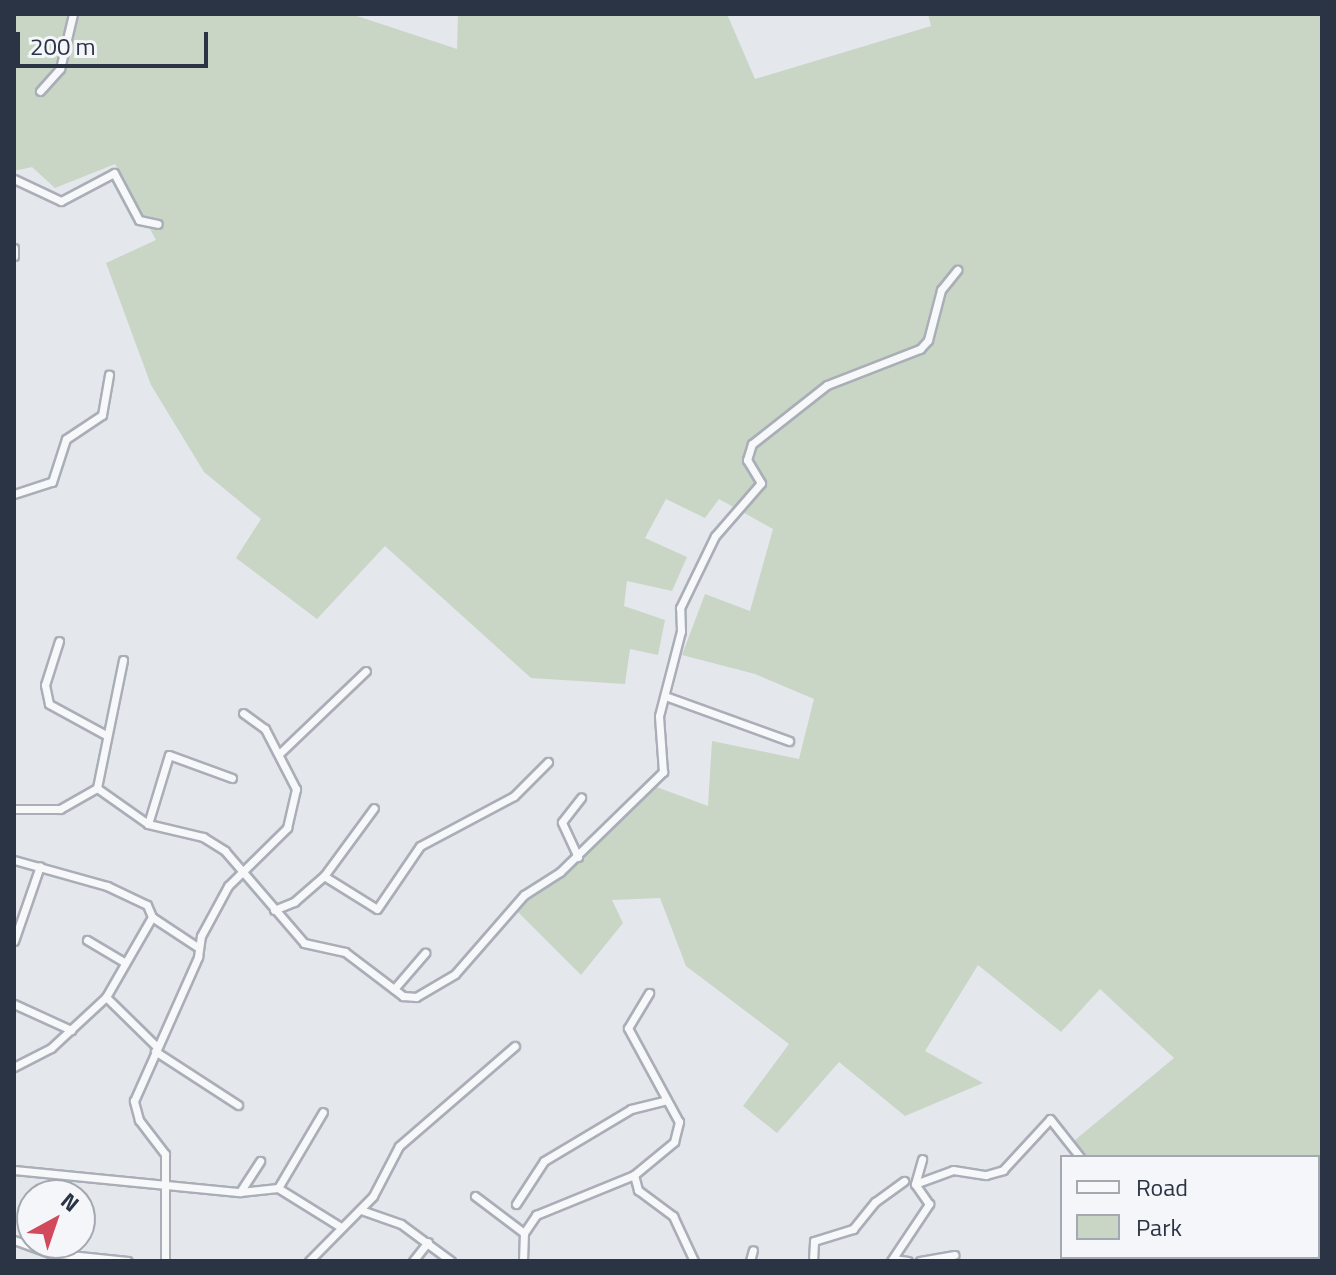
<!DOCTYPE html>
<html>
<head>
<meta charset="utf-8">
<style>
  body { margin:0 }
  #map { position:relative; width:1336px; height:1275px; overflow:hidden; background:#e4e7ec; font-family:"Titillium Web",sans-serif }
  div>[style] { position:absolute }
  .green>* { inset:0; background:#c9d6c5 }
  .roads { filter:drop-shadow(2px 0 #a9aeb7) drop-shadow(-2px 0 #a9aeb7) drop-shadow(0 2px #a9aeb7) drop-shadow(0 -2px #a9aeb7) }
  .minor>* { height:7px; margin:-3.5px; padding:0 3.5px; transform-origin:3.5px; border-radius:3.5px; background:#f7f8fa }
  span { translate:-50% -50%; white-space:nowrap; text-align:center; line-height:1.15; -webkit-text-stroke:6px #f4f6f9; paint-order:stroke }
  .frame { position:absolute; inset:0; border:16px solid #2b3445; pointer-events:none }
  .legend { position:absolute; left:1060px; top:1155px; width:260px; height:104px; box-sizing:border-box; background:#f4f6f9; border:2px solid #a4a8b1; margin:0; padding:10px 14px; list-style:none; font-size:24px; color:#2b3445 }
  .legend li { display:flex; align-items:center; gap:16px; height:40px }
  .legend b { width:40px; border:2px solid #a4a8b1 }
  .north { position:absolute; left:16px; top:1179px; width:80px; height:80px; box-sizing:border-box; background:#f4f6f9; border:2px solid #a4a8b1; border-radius:50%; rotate:40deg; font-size:22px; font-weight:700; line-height:32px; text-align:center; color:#2b3445 }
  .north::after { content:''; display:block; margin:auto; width:28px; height:36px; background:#d1495b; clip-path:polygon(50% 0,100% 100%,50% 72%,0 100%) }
  .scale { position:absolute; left:16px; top:32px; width:192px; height:36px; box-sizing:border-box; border:4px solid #2b3445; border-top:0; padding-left:10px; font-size:24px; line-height:28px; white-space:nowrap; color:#2b3445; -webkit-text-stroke:6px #f4f6f9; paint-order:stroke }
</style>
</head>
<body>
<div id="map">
  <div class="green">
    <div style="clip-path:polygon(14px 14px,351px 14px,457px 49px,458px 14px,727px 14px,755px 79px,931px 26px,928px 14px,1322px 14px,1322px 1261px,1288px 1257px,1318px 1257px,1318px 1157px,1075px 1157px,1069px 1145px,1174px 1058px,1100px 989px,1061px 1032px,978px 965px,925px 1051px,983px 1083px,905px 1116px,839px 1062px,777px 1133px,743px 1106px,789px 1044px,686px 966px,660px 898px,612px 900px,623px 923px,581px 975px,512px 906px,591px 848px,651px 785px,708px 806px,712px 741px,799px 759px,814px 699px,755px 674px,682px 655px,705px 594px,750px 611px,773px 529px,719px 499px,705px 518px,666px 499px,645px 538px,687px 557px,672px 591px,627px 581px,624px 606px,665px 620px,658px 655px,630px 649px,625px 684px,531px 678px,385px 546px,317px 619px,236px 558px,261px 519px,204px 472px,151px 385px,106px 263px,156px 240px,115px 164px,55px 188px,32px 167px,14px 171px)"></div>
  </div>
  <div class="roads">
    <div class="minor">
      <div style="left:40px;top:91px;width:30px;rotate:-48deg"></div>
      <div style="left:60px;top:69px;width:57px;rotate:-76.7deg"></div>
      <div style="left:14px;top:179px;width:52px;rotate:25.1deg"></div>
      <div style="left:61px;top:201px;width:60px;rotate:-27.8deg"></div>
      <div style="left:114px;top:173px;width:53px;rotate:62deg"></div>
      <div style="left:139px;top:220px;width:19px;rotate:12deg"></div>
      <div style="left:14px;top:248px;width:8px;rotate:90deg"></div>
      <div style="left:14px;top:494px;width:40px;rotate:-18deg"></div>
      <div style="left:52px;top:482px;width:45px;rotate:-72deg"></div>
      <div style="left:66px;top:439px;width:43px;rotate:-33.7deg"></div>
      <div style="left:102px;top:415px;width:41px;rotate:-80.1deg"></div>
      <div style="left:59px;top:641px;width:46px;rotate:107.7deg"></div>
      <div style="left:45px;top:685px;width:19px;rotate:78deg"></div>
      <div style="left:49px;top:704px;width:63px;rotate:28.6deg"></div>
      <div style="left:123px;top:660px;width:131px;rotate:101.5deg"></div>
      <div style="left:97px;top:788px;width:62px;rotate:35.2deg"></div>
      <div style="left:148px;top:824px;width:57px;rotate:13.3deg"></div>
      <div style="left:203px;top:837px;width:26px;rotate:32deg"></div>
      <div style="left:225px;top:851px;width:121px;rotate:49.3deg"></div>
      <div style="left:304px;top:943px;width:42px;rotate:12.4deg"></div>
      <div style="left:345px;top:952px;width:73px;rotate:37.2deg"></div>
      <div style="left:403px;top:996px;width:13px;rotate:4deg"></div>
      <div style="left:416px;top:997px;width:45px;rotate:-30.5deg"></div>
      <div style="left:455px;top:974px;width:105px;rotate:-48.9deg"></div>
      <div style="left:524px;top:895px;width:43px;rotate:-32.6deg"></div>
      <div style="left:560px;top:872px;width:144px;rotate:-44.2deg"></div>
      <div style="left:663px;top:772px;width:56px;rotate:-94.1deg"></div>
      <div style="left:659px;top:716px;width:88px;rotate:-75.5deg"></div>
      <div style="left:681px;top:631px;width:23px;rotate:-92deg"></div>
      <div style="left:680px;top:608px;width:80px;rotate:-64.1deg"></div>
      <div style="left:715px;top:536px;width:70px;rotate:-49deg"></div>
      <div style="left:761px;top:483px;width:27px;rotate:-121deg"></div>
      <div style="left:747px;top:460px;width:17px;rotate:-73deg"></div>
      <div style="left:752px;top:444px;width:95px;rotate:-38.2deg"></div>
      <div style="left:827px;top:385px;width:100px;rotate:-21.2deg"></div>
      <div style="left:920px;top:349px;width:12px;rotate:-48deg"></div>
      <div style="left:928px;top:340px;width:52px;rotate:-75.4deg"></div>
      <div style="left:941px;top:290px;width:26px;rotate:-51deg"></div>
      <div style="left:665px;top:696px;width:132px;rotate:19.9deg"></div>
      <div style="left:279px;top:754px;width:120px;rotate:-43.7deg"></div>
      <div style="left:14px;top:809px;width:46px"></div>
      <div style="left:60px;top:809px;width:43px;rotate:-29.6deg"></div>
      <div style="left:148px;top:824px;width:72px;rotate:-73.1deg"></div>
      <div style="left:169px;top:755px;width:67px;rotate:20.1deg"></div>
      <div style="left:578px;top:857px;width:38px;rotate:-115deg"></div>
      <div style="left:562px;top:822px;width:31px;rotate:-52deg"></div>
      <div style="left:14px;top:860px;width:97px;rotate:15.6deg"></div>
      <div style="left:107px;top:886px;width:44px;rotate:25.4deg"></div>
      <div style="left:147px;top:905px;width:13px;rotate:67deg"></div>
      <div style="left:152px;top:917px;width:92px;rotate:119.9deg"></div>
      <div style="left:106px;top:997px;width:75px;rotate:137.2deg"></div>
      <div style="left:51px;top:1048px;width:42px;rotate:152.8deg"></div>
      <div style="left:324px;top:876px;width:62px;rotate:31.9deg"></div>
      <div style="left:377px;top:909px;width:76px;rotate:-55.7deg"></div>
      <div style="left:420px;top:846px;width:106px;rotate:-28deg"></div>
      <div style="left:514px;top:796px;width:48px;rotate:-45deg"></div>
      <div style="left:274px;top:910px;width:22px;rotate:-22deg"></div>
      <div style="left:294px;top:902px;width:40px;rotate:-41deg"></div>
      <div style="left:324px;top:876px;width:84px;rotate:-53.7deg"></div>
      <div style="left:152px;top:917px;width:56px;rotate:33.4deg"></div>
      <div style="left:87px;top:940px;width:43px;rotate:30.7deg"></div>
      <div style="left:14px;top:941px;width:79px;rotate:-70.9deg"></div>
      <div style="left:394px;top:989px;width:48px;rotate:-49.3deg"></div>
      <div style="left:106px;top:997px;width:70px;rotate:44.4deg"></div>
      <div style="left:14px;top:1004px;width:63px;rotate:24.5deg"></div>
      <div style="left:155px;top:1051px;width:99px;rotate:33deg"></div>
      <div style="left:14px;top:1170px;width:227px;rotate:5.6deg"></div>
      <div style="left:240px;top:1192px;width:38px;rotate:-6deg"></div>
      <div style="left:278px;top:1188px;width:72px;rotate:31.9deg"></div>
      <div style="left:634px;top:1175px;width:52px;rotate:-39.5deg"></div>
      <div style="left:674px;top:1142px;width:21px;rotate:-76deg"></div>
      <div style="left:679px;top:1122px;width:107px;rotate:-118.5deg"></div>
      <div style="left:628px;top:1028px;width:41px;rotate:-59deg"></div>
      <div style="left:915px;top:1184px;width:40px;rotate:-20.2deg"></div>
      <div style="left:953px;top:1170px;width:33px;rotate:9deg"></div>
      <div style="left:986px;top:1175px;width:18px;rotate:-16deg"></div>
      <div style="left:1003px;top:1170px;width:69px;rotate:-47.3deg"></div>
      <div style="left:1050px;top:1119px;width:48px;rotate:51.7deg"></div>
      <div style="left:278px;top:1188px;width:88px;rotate:-59.4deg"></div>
      <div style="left:240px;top:1192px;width:37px;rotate:-57deg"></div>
      <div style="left:475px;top:1196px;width:61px;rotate:37.1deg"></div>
      <div style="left:516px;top:1204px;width:51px;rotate:-56.9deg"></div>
      <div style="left:544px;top:1161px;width:101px;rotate:-30.9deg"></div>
      <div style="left:631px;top:1109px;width:37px;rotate:-14deg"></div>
      <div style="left:361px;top:1210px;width:42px;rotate:19.3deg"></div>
      <div style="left:401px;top:1224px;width:62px;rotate:36.5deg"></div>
      <div style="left:14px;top:1240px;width:38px;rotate:20deg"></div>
      <div style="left:50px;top:1253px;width:78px;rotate:5.9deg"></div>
      <div style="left:1097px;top:1257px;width:4px;rotate:90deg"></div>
      <div style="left:893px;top:1259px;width:15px;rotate:8deg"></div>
      <div style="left:165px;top:1261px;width:107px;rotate:-90deg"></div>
      <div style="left:165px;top:1154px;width:43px;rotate:-127.4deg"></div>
      <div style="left:139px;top:1120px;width:20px;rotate:-105deg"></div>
      <div style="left:134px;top:1101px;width:158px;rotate:-66deg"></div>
      <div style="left:198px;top:957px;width:21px;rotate:-82deg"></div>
      <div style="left:201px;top:936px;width:57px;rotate:-61.6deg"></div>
      <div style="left:228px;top:886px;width:83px;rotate:-44.5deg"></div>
      <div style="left:287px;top:828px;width:40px;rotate:-77deg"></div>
      <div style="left:296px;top:789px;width:68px;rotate:-117.3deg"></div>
      <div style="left:265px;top:729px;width:27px;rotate:-144deg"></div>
      <div style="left:309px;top:1261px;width:91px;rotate:-45.4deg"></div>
      <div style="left:373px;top:1196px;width:56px;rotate:-62.5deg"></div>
      <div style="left:399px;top:1146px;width:153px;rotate:-40.8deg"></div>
      <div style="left:413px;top:1261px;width:24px;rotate:-52deg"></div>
      <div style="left:523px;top:1261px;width:28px;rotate:-88deg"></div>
      <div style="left:524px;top:1233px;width:22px;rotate:-56deg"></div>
      <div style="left:536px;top:1215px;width:106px;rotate:-22.2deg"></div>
      <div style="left:634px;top:1175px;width:16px;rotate:75deg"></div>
      <div style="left:638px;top:1190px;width:44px;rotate:36.6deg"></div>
      <div style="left:673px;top:1216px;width:50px;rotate:65deg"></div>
      <div style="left:750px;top:1261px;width:11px;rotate:-75deg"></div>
      <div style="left:813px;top:1261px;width:20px;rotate:-87deg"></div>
      <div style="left:814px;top:1241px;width:41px;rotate:-17.1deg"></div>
      <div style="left:853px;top:1229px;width:35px;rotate:-51deg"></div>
      <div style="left:875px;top:1202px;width:36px;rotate:-36deg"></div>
      <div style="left:891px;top:1261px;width:69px;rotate:-56.3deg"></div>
      <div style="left:929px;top:1204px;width:24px;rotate:-125deg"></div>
      <div style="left:915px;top:1184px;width:26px;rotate:-74deg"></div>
      <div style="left:920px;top:1261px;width:35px;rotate:-10deg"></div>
    </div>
  </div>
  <div class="frame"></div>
  <ul class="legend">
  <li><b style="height:10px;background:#f7f8fa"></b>Road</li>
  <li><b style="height:22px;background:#c9d6c5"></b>Park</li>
  </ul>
  <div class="north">N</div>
  <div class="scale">200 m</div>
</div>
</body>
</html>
